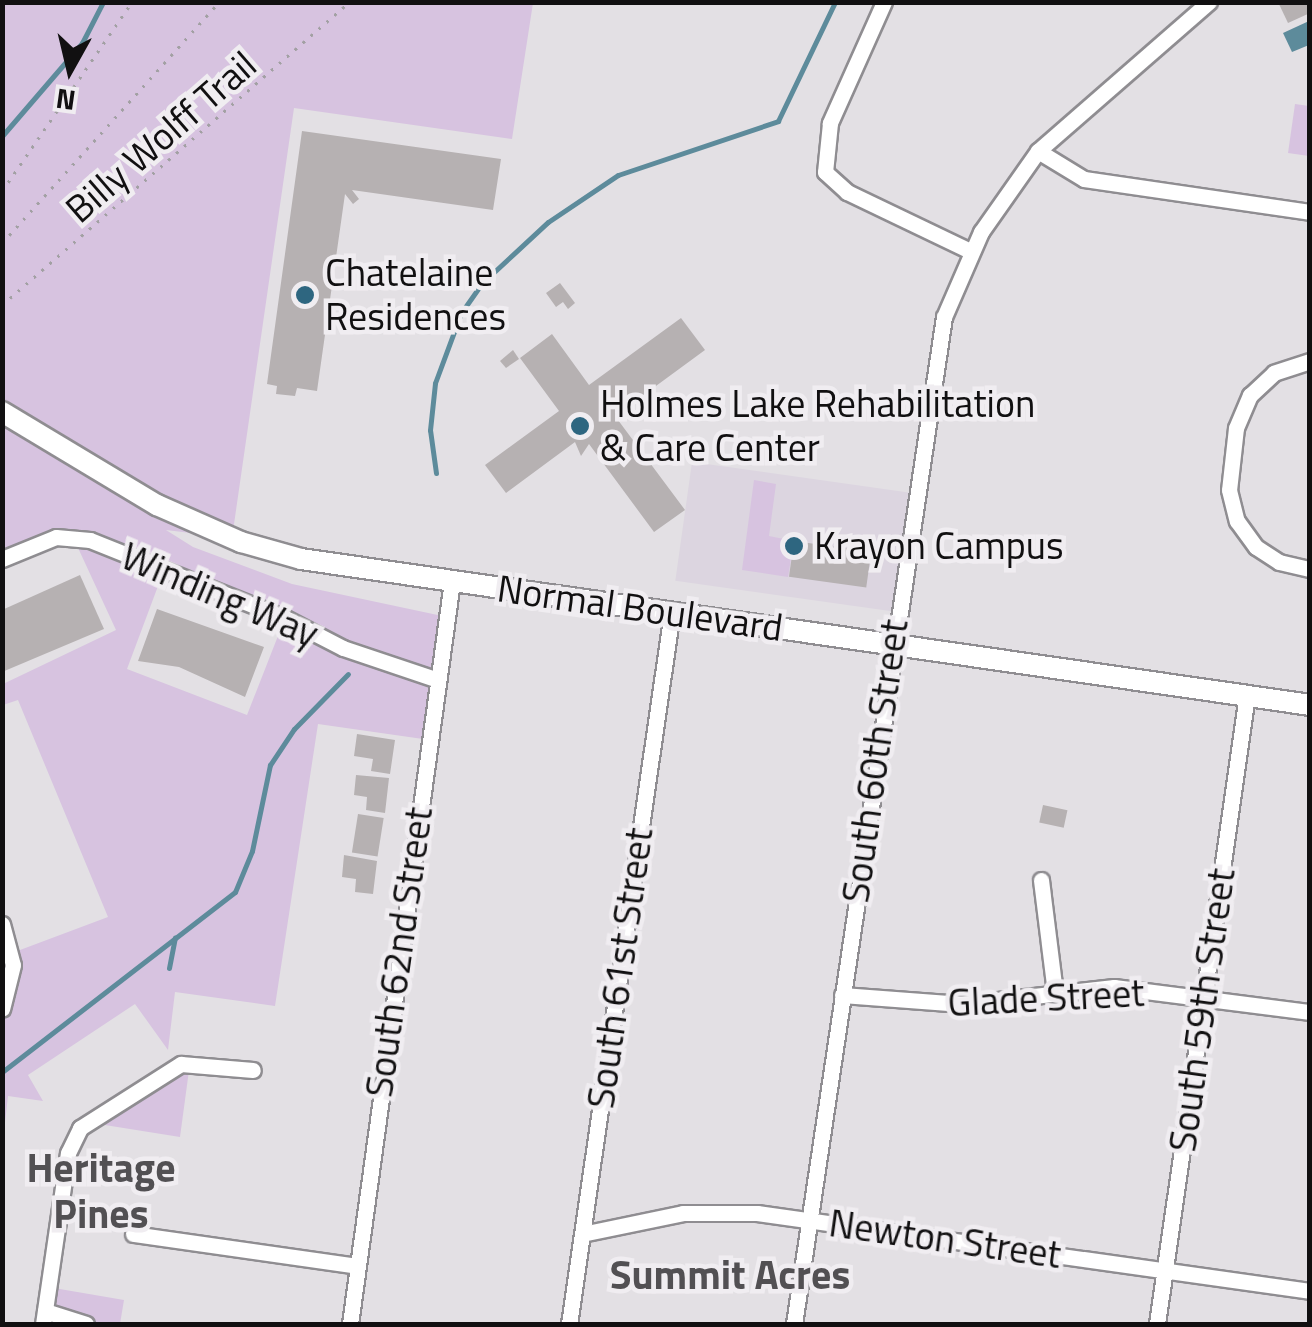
<!DOCTYPE html>
<html>
<head>
<meta charset="utf-8">
<style>
  body { margin:0 }
  #map { position:relative; width:1312px; height:1327px; overflow:hidden; background:#e3e0e4; font-family:"Titillium Web",sans-serif }
  div>[style] { position:absolute }
  .built>* { inset:0; background:#dcd5e0; transform-origin:0 0 }
  .green>* { inset:0; background:#d7c3e0 }
  .water>* { inset:0; background:#5d8b9b }
  .stream>* { height:5px; margin:-2.5px; padding:0 2.5px; transform-origin:2.5px; border-radius:2.5px; background:#5d8b9b }
  .building>* { inset:0; background:#b6b1b2; transform-origin:0 0 }
  .path>* { height:2.5px; margin-top:-1.25px; transform-origin:0; background:repeating-linear-gradient(90deg,#a2a0a3 0 2.5px,transparent 0 10.5px) }
  .roads { filter:drop-shadow(2px 0 #8f8d91) drop-shadow(-2px 0 #8f8d91) drop-shadow(0 2px #8f8d91) drop-shadow(0 -2px #8f8d91) }
  .minor>* { height:15px; margin:-7.5px; padding:0 7.5px; transform-origin:7.5px; border-radius:7.5px; background:#fff }
  .major>* { height:20px; margin:-10px; padding:0 10px; transform-origin:10px; border-radius:10px; background:#fff }
  .dots>* { width:28px; height:28px; translate:-50% -50%; box-sizing:border-box; border:5px solid #f0edf1; border-radius:50% }
  span { translate:-50% -50%; white-space:nowrap; text-align:center; line-height:1.15; -webkit-text-stroke:9px #f0edf1; paint-order:stroke }
  .street-label { font-size:38px; color:#111011 }
  .poi-label { font-size:38px; color:#111011 }
  .left { translate:0 -50%; text-align:left }
  .neighbourhood-label { font-size:40px; color:#525053; font-weight:700 }
  .frame { position:absolute; inset:0; border:5px solid #111011; pointer-events:none }
  .north { position:absolute; left:20px; top:20px; width:100px; height:100px; -webkit-text-stroke:8px #f0edf1; paint-order:stroke; rotate:188deg; font-size:28px; font-weight:700; line-height:40px; text-align:center; color:#111011 }
  .north::after { content:''; display:block; margin:auto; width:35px; height:45px; background:#111011; clip-path:polygon(50% 0,100% 100%,50% 72%,0 100%) }
</style>
</head>
<body>
<div id="map">
  <div class="built">
    <div style="left:692px;top:462px;width:224px;height:120px;rotate:8deg"></div>
  </div>
  <div class="green">
    <div style="clip-path:polygon(evenodd,3px 3px,533px 3px,512px 139px,294px 108px,232px 538px,166px 530px,193px 547px,292px 584px,447px 617px,430px 740px,318px 724px,275px 1006px,175px 992px,168px 1050px,135px 1004px,28px 1075px,43px 1101px,8px 1096px,3px 1140px,3px 924px,12px 953px,108px 917px,18px 700px,3px 705px,3px 684px,116px 630px,73px 537px,3px 559px,3px 3px,164px 570px,285px 618px,247px 715px,127px 669px,164px 570px)"></div>
    <div style="clip-path:polygon(1295px 104px,1309px 106px,1309px 156px,1288px 153px)"></div>
    <div style="clip-path:polygon(754px 480px,776px 484px,769px 536px,794px 541px,788px 577px,742px 570px)"></div>
    <div style="clip-path:polygon(190px 1063px,180px 1137px,86px 1122px)"></div>
    <div style="clip-path:polygon(48px 1287px,124px 1300px,120px 1324px,43px 1324px)"></div>
  </div>
  <div class="water">
    <div style="clip-path:polygon(1309px 21px,1309px 45px,1292px 52px,1283px 33px)"></div>
  </div>
  <div class="stream">
    <div style="left:2px;top:136px;width:123px;rotate:-49.3deg"></div>
    <div style="left:82px;top:43px;width:46px;rotate:-62.9deg"></div>
    <div style="left:436px;top:473px;width:43px;rotate:-97.9deg"></div>
    <div style="left:430px;top:430px;width:47px;rotate:-83.9deg"></div>
    <div style="left:435px;top:383px;width:75px;rotate:-69.6deg"></div>
    <div style="left:461px;top:313px;width:35px;rotate:-55deg"></div>
    <div style="left:481px;top:284px;width:91px;rotate:-42.8deg"></div>
    <div style="left:548px;top:222px;width:84px;rotate:-33.9deg"></div>
    <div style="left:618px;top:175px;width:169px;rotate:-18.6deg"></div>
    <div style="left:778px;top:121px;width:132px;rotate:-64.4deg"></div>
    <div style="left:169px;top:968px;width:31px;rotate:-79deg"></div>
    <div style="left:2px;top:1072px;width:294px;rotate:-37.7deg"></div>
    <div style="left:235px;top:892px;width:44px;rotate:-67.5deg"></div>
    <div style="left:252px;top:851px;width:88px;rotate:-78.2deg"></div>
    <div style="left:270px;top:765px;width:43px;rotate:-56.3deg"></div>
    <div style="left:294px;top:729px;width:77px;rotate:-45.5deg"></div>
  </div>
  <div class="building">
    <div style="clip-path:polygon(1278px 2px,1310px 2px,1310px 13px,1288px 23px)"></div>
    <div style="clip-path:polygon(302px 131px,501px 159px,493px 210px,352px 190px,359px 199px,353px 204px,345px 194px,317px 391px,297px 388px,295px 396px,276px 394px,277px 386px,267px 384px)"></div>
    <div style="clip-path:polygon(560px 283px,575px 303px,568px 309px,563px 302px,556px 307px,546px 293px)"></div>
    <div style="clip-path:polygon(681px 318px,705px 350px,615px 416px,685px 510px,654px 532px,589px 444px,581px 456px,575px 442px,506px 493px,485px 465px,559px 411px,520px 358px,552px 334px,589px 385px)"></div>
    <div style="clip-path:polygon(513px 350px,519px 359px,506px 368px,500px 361px)"></div>
    <div style="left:794px;top:541px;width:78px;height:36px;rotate:8deg"></div>
    <div style="clip-path:polygon(80px 575px,104px 629px,2px 672px,2px 610px)"></div>
    <div style="clip-path:polygon(157px 609px,264px 647px,245px 697px,179px 667px,138px 661px)"></div>
    <div style="clip-path:polygon(357px 734px,395px 740px,390px 774px,371px 771px,373px 759px,354px 756px)"></div>
    <div style="clip-path:polygon(356px 775px,389px 778px,385px 813px,366px 810px,367px 797px,354px 795px)"></div>
    <div style="left:1043px;top:805px;width:25px;height:18px;rotate:12deg"></div>
    <div style="left:358px;top:814px;width:26px;height:39px;rotate:9deg"></div>
    <div style="clip-path:polygon(344px 855px,377px 861px,373px 894px,355px 892px,356px 879px,342px 877px)"></div>
  </div>
  <div class="path">
    <div style="left:2px;top:191px;width:229px;rotate:-55.5deg"></div>
    <div style="left:2px;top:243px;width:324px;rotate:-48deg"></div>
    <div style="left:2px;top:305px;width:461px;rotate:-41.1deg"></div>
  </div>
  <div class="roads">
    <div class="minor">
      <div style="left:884px;top:2px;width:133px;rotate:114.1deg"></div>
      <div style="left:830px;top:123px;width:49px;rotate:95.8deg"></div>
      <div style="left:825px;top:172px;width:30px;rotate:42deg"></div>
      <div style="left:847px;top:192px;width:136px;rotate:25.6deg"></div>
      <div style="left:1038px;top:151px;width:54px;rotate:31.3deg"></div>
      <div style="left:1084px;top:179px;width:228px;rotate:8.3deg"></div>
      <div style="left:1310px;top:361px;width:38px;rotate:162deg"></div>
      <div style="left:1274px;top:373px;width:33px;rotate:137deg"></div>
      <div style="left:1250px;top:395px;width:36px;rotate:113deg"></div>
      <div style="left:1236px;top:428px;width:62px;rotate:96.4deg"></div>
      <div style="left:1229px;top:490px;width:32px;rotate:76deg"></div>
      <div style="left:1237px;top:521px;width:32px;rotate:54deg"></div>
      <div style="left:1256px;top:547px;width:27px;rotate:33deg"></div>
      <div style="left:1279px;top:562px;width:32px;rotate:13deg"></div>
      <div style="left:2px;top:559px;width:58px;rotate:-22.2deg"></div>
      <div style="left:56px;top:537px;width:34px;rotate:5deg"></div>
      <div style="left:90px;top:540px;width:210px;rotate:21.8deg"></div>
      <div style="left:285px;top:618px;width:65px;rotate:27.3deg"></div>
      <div style="left:343px;top:648px;width:100px;rotate:18.6deg"></div>
      <div style="left:1041px;top:880px;width:113px;rotate:82.9deg"></div>
      <div style="left:2px;top:924px;width:42px;rotate:75deg"></div>
      <div style="left:13px;top:965px;width:45px;rotate:104deg"></div>
      <div style="left:842px;top:995px;width:120px;rotate:4.3deg"></div>
      <div style="left:962px;top:1004px;width:153px;rotate:-6.4deg"></div>
      <div style="left:1114px;top:987px;width:198px;rotate:7.3deg"></div>
      <div style="left:133px;top:1234px;width:226px;rotate:8.1deg"></div>
      <div style="left:582px;top:1234px;width:103px;rotate:-11.7deg"></div>
      <div style="left:683px;top:1213px;width:74px"></div>
      <div style="left:757px;top:1213px;width:558px;rotate:8.03deg"></div>
      <div style="left:45px;top:1311px;width:43px;rotate:17.6deg"></div>
      <div style="left:43px;top:1324px;width:173px;rotate:-81.7deg"></div>
      <div style="left:68px;top:1153px;width:28px;rotate:-64deg"></div>
      <div style="left:80px;top:1128px;width:120px;rotate:-32.4deg"></div>
      <div style="left:181px;top:1064px;width:72px;rotate:4.8deg"></div>
      <div style="left:350px;top:1324px;width:750px;rotate:-82.18deg"></div>
      <div style="left:569px;top:1324px;width:719px;rotate:-81.77deg"></div>
      <div style="left:794px;top:1324px;width:1018px;rotate:-81.53deg"></div>
      <div style="left:944px;top:317px;width:93px;rotate:-66.5deg"></div>
      <div style="left:981px;top:232px;width:99px;rotate:-54.9deg"></div>
      <div style="left:1038px;top:151px;width:227px;rotate:-41.1deg"></div>
      <div style="left:1157px;top:1324px;width:635px;rotate:-81.86deg"></div>
    </div>
    <div class="major">
      <div style="left:2px;top:412px;width:181px;rotate:31deg"></div>
      <div style="left:157px;top:505px;width:92px;rotate:23.8deg"></div>
      <div style="left:241px;top:542px;width:62px;rotate:15.8deg"></div>
      <div style="left:301px;top:559px;width:1020px;rotate:8.23deg"></div>
    </div>
  </div>
  <div class="dots">
    <div style="left:305px;top:295px;background:#2e6680"></div>
    <div style="left:580px;top:426px;background:#2e6680"></div>
    <div style="left:794px;top:546px;background:#2e6680"></div>
  </div>
  <div class="street-label">
    <span style="left:161px;top:137px;rotate:-41deg">Billy Wolff Trail</span>
    <span style="left:220px;top:595px;rotate:23deg">Winding Way</span>
    <span style="left:640px;top:608px;rotate:8deg">Normal Boulevard</span>
    <span style="left:875px;top:761px;rotate:-82deg">South 60th Street</span>
    <span style="left:399px;top:952px;rotate:-82deg">South 62nd Street</span>
    <span style="left:620px;top:968px;rotate:-82deg">South 61st Street</span>
    <span style="left:1046px;top:998px;rotate:-3deg">Glade Street</span>
    <span style="left:1202px;top:1010px;rotate:-82deg">South 59th Street</span>
    <span style="left:945px;top:1239px;rotate:8deg">Newton Street</span>
  </div>
  <div class="poi-label">
    <span class="left" style="left:325px;top:295px">Chatelaine<br>Residences</span>
    <span class="left" style="left:600px;top:426px">Holmes Lake Rehabilitation<br>&amp; Care Center</span>
    <span class="left" style="left:814px;top:546px">Krayon Campus</span>
  </div>
  <div class="neighbourhood-label">
    <span style="left:101px;top:1191px">Heritage<br>Pines</span>
    <span style="left:730px;top:1275px">Summit Acres</span>
  </div>
  <div class="frame"></div>
  <div class="north">N</div>
</div>
</body>
</html>
